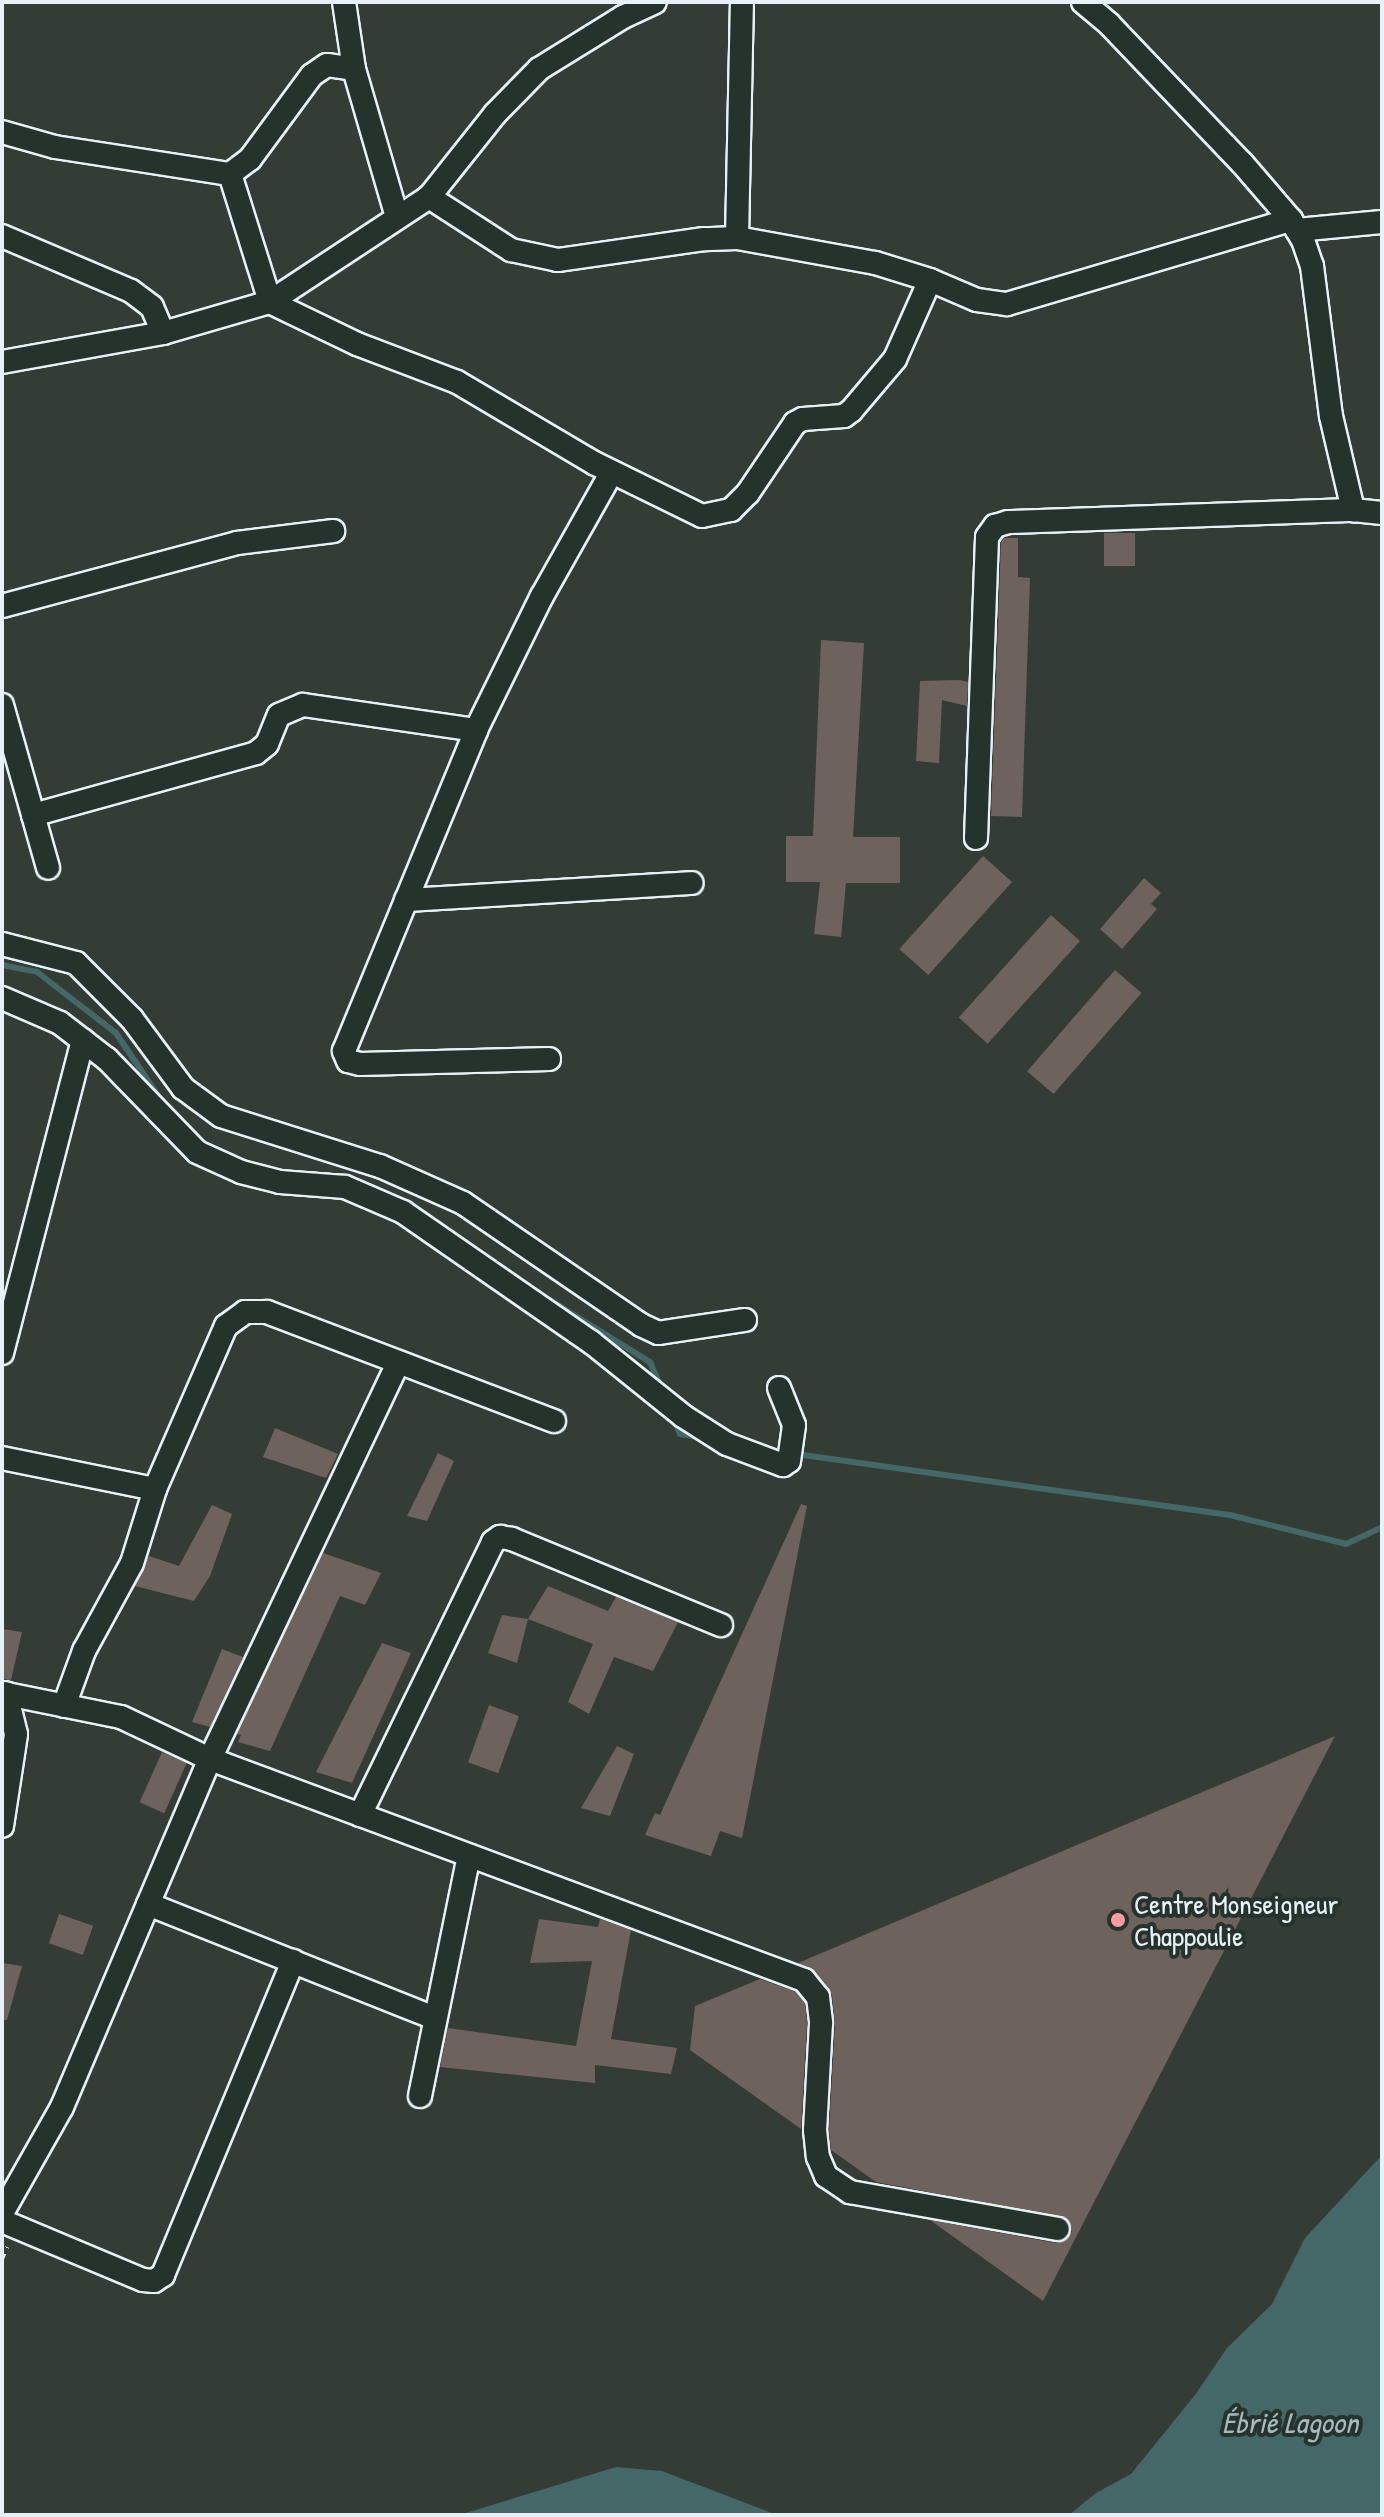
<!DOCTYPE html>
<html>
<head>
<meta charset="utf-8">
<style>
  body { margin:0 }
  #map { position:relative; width:1384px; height:2517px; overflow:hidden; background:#343c36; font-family:"Patrick Hand",sans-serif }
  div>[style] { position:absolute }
  .water>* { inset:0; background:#436867 }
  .stream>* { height:6px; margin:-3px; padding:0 3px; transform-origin:3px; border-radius:3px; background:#436867 }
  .building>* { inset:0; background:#6e625c; transform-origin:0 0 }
  .path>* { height:4px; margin-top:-2px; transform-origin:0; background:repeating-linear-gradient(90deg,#e8f1f8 0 6px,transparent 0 12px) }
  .roads { filter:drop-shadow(2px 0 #e8f1f8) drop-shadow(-2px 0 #e8f1f8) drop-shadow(0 2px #e8f1f8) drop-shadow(0 -2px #e8f1f8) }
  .street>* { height:22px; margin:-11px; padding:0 11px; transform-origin:11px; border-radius:11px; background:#26332d }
  .dots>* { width:22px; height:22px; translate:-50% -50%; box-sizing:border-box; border:4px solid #26332d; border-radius:50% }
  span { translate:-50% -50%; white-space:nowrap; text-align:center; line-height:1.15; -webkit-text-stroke:8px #26332d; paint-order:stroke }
  .poi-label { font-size:28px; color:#e8f1f8 }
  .left { translate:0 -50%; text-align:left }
  .water-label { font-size:30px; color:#a6babe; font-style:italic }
  .frame { position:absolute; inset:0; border:4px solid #e8f1f8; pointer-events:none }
</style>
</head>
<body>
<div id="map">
  <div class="water">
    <div style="clip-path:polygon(1382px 2155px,1382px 2515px,1069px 2515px,1096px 2493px,1131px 2474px,1195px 2395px,1227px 2348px,1272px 2304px,1305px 2238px)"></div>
    <div style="clip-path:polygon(616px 2467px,662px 2471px,777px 2515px,459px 2515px)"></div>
  </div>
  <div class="stream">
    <div style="left:2px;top:965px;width:36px;rotate:11deg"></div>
    <div style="left:37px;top:972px;width:100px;rotate:37.7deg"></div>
    <div style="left:116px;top:1033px;width:81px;rotate:56.1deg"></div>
    <div style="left:537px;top:1292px;width:133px;rotate:31.8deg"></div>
    <div style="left:650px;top:1362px;width:28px;rotate:67deg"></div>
    <div style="left:673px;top:1417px;width:18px;rotate:68deg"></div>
    <div style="left:680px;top:1434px;width:22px;rotate:10deg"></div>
    <div style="left:796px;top:1454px;width:438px;rotate:8deg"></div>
    <div style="left:1230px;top:1515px;width:120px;rotate:14deg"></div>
    <div style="left:1346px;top:1544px;width:40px;rotate:-25deg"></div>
  </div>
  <div class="building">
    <div style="left:1135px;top:533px;width:33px;height:31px;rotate:90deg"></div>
    <div style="clip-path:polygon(1004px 538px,1018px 538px,1018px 577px,1030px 578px,1022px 817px,991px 816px,1001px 542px)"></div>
    <div style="clip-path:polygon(821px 640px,864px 643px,853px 837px,900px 837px,900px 883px,846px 883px,841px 937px,814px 934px,820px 882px,786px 882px,786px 836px,813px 836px)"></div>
    <div style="clip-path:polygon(959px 680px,968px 682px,967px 706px,942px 700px,939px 763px,916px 761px,920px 681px)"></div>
    <div style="left:983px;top:856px;width:39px;height:125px;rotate:42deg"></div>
    <div style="clip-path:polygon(1144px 878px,1161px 893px,1151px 904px,1157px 909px,1122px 949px,1100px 929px)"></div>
    <div style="left:1051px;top:915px;width:39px;height:138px;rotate:42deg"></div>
    <div style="left:1115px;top:970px;width:35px;height:134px;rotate:41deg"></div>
    <div style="clip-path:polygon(275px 1428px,338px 1454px,326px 1478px,263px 1457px)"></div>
    <div style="clip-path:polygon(438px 1453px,454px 1461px,427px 1521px,407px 1516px)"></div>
    <div style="clip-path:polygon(801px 1504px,807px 1506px,742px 1838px,720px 1831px,711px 1856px,645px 1835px,655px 1813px,660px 1815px)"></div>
    <div style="clip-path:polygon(212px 1505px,232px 1514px,210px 1576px,194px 1601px,135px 1586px,149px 1556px,179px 1566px)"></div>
    <div style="clip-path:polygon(323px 1553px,381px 1573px,365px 1605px,340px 1596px,270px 1751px,238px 1742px,241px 1735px,237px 1734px)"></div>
    <div style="clip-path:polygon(548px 1586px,608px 1611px,616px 1597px,678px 1622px,653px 1671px,614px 1657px,589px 1714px,568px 1702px,593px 1644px,528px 1619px)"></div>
    <div style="clip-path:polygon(502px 1615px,528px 1619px,517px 1663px,488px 1653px)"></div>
    <div style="clip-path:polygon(2px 1629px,22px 1632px,11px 1680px,2px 1679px)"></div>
    <div style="clip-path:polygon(382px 1643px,411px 1653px,352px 1783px,316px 1772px)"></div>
    <div style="clip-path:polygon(222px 1649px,243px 1657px,210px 1727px,192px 1722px)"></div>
    <div style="left:489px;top:1705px;width:32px;height:61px;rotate:20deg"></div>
    <div style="clip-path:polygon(1335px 1736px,1043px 2301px,930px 2220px,1056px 2243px,1068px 2239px,1072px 2232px,1066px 2218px,876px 2182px,831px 2150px,829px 2130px,835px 2024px,832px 1995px,814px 1971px,798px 1963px)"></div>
    <div style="clip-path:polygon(617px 1746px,634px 1754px,610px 1816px,581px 1808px)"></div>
    <div style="left:162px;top:1752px;width:27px;height:55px;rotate:24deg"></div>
    <div style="left:59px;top:1914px;width:36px;height:31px;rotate:19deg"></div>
    <div style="clip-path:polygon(539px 1919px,598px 1927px,600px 1919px,631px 1930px,611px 2039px,677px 2048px,671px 2074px,595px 2065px,595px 2083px,440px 2067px,448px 2028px,576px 2046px,592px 1961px,530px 1963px)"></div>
    <div style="clip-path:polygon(2px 1963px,22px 1966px,7px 2020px,2px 2020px)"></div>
    <div style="clip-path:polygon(760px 1979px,796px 1992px,805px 2003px,807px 2023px,801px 2129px,690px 2050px,695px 2006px)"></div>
  </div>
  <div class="path">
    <div style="left:2px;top:2259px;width:13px;rotate:-67deg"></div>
  </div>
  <div class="roads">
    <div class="street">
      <div style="left:344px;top:2px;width:68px;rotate:81.5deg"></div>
      <div style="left:354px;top:69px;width:154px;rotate:73.8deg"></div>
      <div style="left:1083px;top:2px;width:34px;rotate:40deg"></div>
      <div style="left:1109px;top:24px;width:192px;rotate:46.3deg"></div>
      <div style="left:1242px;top:163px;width:75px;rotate:49.3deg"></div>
      <div style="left:1291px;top:220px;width:23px;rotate:59deg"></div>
      <div style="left:1303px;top:240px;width:28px;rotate:71deg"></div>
      <div style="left:1312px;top:266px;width:151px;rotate:82.8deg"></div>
      <div style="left:1331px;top:416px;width:97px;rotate:76.8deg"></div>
      <div style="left:1353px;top:510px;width:29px;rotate:6deg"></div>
      <div style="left:2px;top:132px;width:55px;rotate:15.8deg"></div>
      <div style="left:55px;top:147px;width:177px;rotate:8.8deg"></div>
      <div style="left:230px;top:174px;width:25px;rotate:-37deg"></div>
      <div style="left:250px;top:159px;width:104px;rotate:-53.6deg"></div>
      <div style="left:312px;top:75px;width:18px;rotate:-34deg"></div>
      <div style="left:327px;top:65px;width:27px;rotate:8deg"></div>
      <div style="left:230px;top:174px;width:134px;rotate:72.6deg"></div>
      <div style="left:270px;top:302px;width:97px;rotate:25.8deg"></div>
      <div style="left:357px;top:344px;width:107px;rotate:20.8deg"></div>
      <div style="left:457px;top:382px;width:159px;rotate:30.6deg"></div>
      <div style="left:594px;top:463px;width:120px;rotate:26.1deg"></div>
      <div style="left:702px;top:516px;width:30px;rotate:-12deg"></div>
      <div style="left:731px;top:510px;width:24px;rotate:-45deg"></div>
      <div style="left:748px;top:493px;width:84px;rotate:-56.1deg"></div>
      <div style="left:795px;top:423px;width:9px;rotate:-27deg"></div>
      <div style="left:803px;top:419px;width:41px;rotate:-4.2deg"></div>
      <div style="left:844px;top:416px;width:9px;rotate:-36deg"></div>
      <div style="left:851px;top:411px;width:68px;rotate:-49.8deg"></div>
      <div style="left:895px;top:359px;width:86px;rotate:-66.1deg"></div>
      <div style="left:930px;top:280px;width:58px;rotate:-162.8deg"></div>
      <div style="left:875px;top:263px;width:140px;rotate:-169.7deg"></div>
      <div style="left:737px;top:238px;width:33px;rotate:178deg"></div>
      <div style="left:704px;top:239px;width:148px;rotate:171.8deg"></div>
      <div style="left:558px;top:260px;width:48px;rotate:-168deg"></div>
      <div style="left:511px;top:250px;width:98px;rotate:-147.1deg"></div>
      <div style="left:1297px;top:230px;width:85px;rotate:-5.4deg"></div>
      <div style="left:2px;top:236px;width:140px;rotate:23.1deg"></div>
      <div style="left:131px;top:291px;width:26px;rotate:37deg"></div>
      <div style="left:152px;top:307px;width:28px;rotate:67deg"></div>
      <div style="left:737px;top:238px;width:236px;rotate:-88.8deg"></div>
      <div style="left:930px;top:280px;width:51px;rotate:23.1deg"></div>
      <div style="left:977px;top:300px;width:30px;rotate:8deg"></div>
      <div style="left:1007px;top:304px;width:296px;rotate:-16.5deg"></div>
      <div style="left:2px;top:362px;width:164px;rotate:-10.2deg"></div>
      <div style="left:163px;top:333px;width:111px;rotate:-16.2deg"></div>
      <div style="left:270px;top:302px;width:191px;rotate:-33.4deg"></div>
      <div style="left:429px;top:197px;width:106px;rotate:-51.5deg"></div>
      <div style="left:495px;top:114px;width:63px;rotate:-45.6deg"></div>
      <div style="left:539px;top:69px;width:99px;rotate:-31.8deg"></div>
      <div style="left:623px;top:17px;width:35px;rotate:-25deg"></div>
      <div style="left:2px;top:606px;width:243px;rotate:-15deg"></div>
      <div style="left:237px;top:543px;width:97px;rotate:-7.1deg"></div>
      <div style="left:2px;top:705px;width:169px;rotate:74.2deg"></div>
      <div style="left:33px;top:815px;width:231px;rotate:-15.5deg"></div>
      <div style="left:256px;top:753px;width:14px;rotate:-39deg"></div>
      <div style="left:267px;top:744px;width:31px;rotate:-68deg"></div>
      <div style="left:279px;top:715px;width:26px;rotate:-23deg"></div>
      <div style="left:303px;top:705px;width:175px;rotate:8.2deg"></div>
      <div style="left:976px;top:838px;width:301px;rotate:-87.9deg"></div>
      <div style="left:987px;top:537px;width:14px;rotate:-54deg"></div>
      <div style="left:995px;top:526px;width:14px;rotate:-17deg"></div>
      <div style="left:1008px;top:522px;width:345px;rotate:-2deg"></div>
      <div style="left:406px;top:900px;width:286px;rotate:-3.4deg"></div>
      <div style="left:2px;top:944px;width:76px;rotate:14.4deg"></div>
      <div style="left:76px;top:963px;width:79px;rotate:45deg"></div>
      <div style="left:132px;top:1019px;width:86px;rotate:53.5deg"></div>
      <div style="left:183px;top:1088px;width:47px;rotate:36.4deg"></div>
      <div style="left:221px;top:1116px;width:167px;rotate:17.5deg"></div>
      <div style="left:380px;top:1166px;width:91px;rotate:24deg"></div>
      <div style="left:463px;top:1203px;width:216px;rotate:34.4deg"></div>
      <div style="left:641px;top:1325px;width:19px;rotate:25deg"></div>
      <div style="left:658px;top:1333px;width:88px;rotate:-8.5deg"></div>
      <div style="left:2px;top:998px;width:63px;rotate:23.3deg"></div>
      <div style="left:60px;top:1023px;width:59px;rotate:37.5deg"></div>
      <div style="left:107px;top:1059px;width:129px;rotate:45.9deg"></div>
      <div style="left:197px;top:1152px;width:48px;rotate:24.4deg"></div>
      <div style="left:241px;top:1172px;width:40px;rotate:14.4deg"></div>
      <div style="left:280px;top:1182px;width:65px;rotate:4.4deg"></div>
      <div style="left:345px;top:1187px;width:63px;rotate:23.3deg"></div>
      <div style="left:403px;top:1212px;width:229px;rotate:34.7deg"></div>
      <div style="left:591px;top:1342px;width:118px;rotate:38.8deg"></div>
      <div style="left:683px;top:1416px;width:52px;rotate:32.5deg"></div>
      <div style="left:727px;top:1444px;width:60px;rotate:20.6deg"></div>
      <div style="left:783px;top:1465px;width:7px;rotate:-34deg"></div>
      <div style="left:789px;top:1461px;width:36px;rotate:-82deg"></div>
      <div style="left:794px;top:1425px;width:40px;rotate:-112deg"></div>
      <div style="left:549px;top:1059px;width:189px;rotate:178.5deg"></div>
      <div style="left:360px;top:1064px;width:12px;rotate:-166deg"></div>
      <div style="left:348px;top:1061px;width:11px;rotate:-112deg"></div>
      <div style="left:344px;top:1051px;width:347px;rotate:-67.6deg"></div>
      <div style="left:476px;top:730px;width:149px;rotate:-63.8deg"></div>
      <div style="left:542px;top:596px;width:142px;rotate:-60.6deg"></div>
      <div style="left:2px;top:1353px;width:323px;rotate:-75.5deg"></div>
      <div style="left:2px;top:1458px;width:156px;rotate:11.5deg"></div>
      <div style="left:2px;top:1693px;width:121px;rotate:11.4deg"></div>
      <div style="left:121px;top:1717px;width:98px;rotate:25.3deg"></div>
      <div style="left:210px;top:1759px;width:634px;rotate:20.41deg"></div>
      <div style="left:804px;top:1980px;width:22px;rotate:51deg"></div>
      <div style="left:818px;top:1997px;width:26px;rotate:83deg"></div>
      <div style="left:821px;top:2023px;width:107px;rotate:93.2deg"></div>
      <div style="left:815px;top:2130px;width:27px;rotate:84deg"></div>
      <div style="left:818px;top:2157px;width:21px;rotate:67deg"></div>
      <div style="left:826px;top:2176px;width:29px;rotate:34deg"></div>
      <div style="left:850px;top:2192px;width:211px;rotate:10.1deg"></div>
      <div style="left:64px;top:1706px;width:59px;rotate:-70deg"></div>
      <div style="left:84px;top:1651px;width:100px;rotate:-61.4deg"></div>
      <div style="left:132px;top:1563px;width:77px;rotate:-72.7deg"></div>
      <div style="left:155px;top:1489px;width:178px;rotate:-66.5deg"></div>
      <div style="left:226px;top:1326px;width:24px;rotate:-36deg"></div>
      <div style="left:245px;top:1312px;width:22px"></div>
      <div style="left:267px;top:1312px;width:307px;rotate:20.8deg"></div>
      <div style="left:360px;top:1815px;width:304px;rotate:-64deg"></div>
      <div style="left:493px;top:1542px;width:9px;rotate:-36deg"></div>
      <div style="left:500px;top:1537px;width:12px;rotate:9deg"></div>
      <div style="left:512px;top:1539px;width:226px;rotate:22.4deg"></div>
      <div style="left:2px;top:1826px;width:93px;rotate:-81.3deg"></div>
      <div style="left:16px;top:1734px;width:42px;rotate:-103.7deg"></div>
      <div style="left:148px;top:1904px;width:308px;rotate:21.7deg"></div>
      <div style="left:420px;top:2096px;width:245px;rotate:-78.5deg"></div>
      <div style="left:2px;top:2213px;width:122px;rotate:-60.5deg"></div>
      <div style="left:62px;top:2107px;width:378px;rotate:-67deg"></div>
      <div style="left:210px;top:1759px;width:438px;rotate:-64.6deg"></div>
      <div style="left:2px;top:2221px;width:153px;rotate:22.7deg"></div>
      <div style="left:143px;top:2280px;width:11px;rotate:5deg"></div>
      <div style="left:154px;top:2281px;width:11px;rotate:-34deg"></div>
      <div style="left:163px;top:2275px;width:340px;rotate:-67.5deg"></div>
    </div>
  </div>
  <div class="dots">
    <div style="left:1118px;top:1920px;background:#ff9aa2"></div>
  </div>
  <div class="poi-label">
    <span class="left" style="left:1134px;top:1920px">Centre Monseigneur<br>Chappoulie</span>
  </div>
  <div class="water-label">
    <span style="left:1290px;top:2422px">Ébrié Lagoon</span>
  </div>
  <div class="frame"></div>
</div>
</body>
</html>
